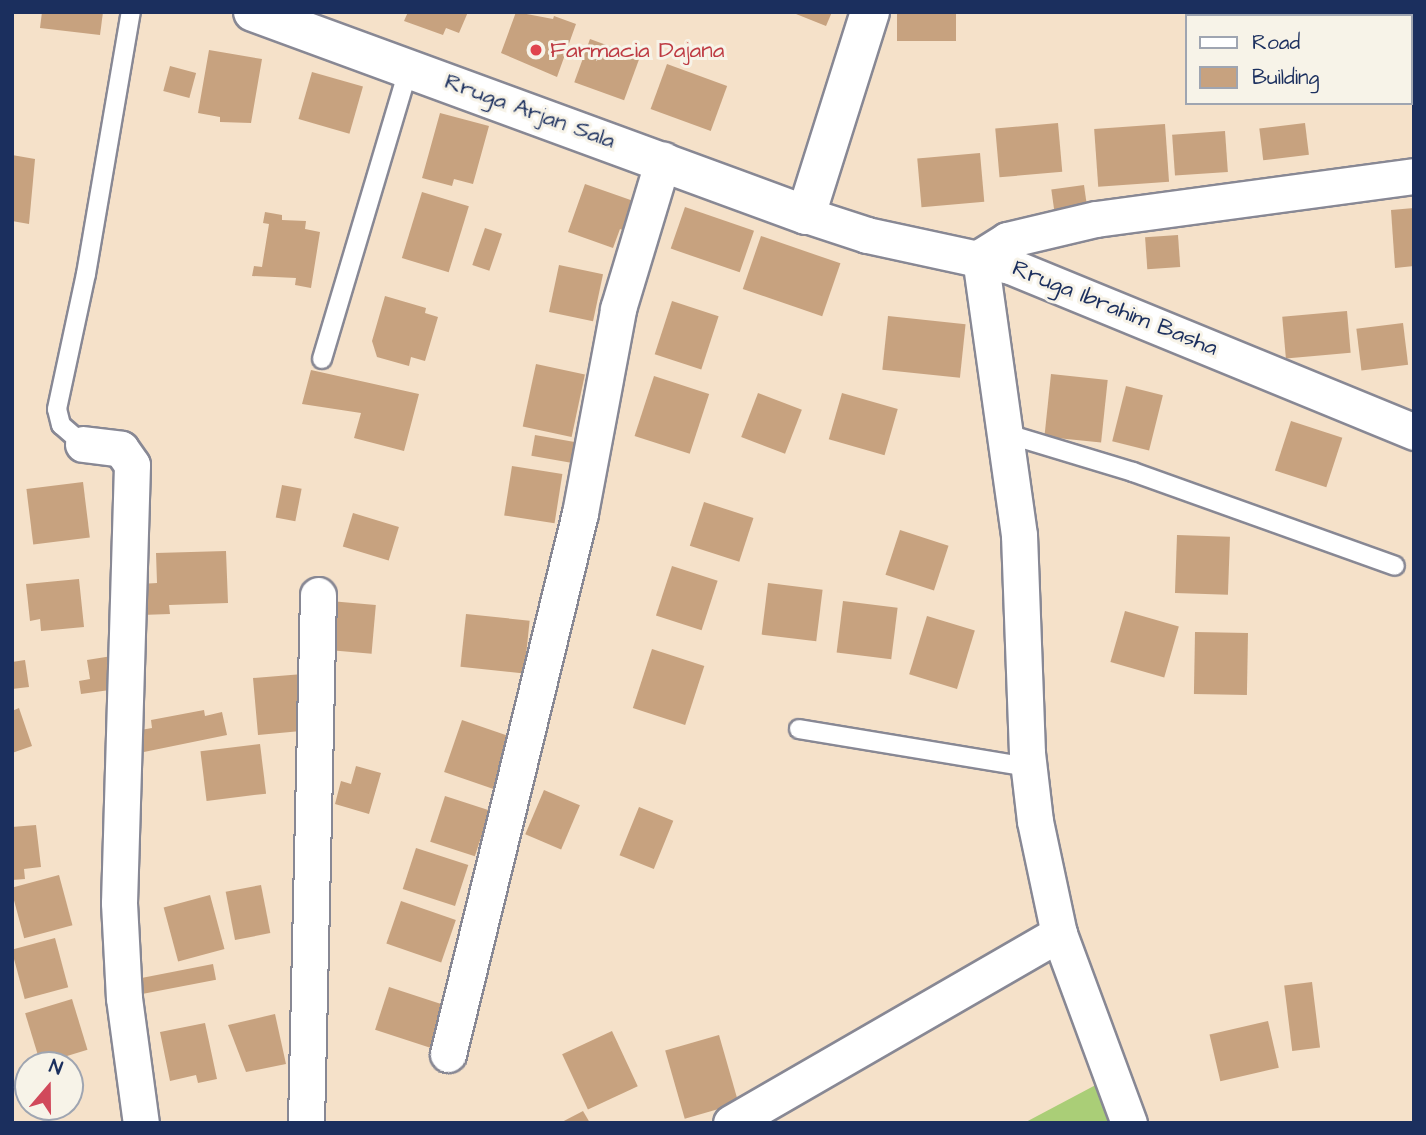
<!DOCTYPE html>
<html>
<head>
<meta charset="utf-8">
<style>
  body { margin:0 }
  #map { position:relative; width:1426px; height:1135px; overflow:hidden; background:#f5e1c9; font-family:"Architects Daughter",sans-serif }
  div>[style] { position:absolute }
  .green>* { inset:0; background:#aace77 }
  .building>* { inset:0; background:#c7a27f; transform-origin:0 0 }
  .roads { filter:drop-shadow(2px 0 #888894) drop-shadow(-2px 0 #888894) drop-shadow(0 2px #888894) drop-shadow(0 -2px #888894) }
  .lane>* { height:18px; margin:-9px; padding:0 9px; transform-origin:9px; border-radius:9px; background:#fff }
  .street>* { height:35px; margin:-17.5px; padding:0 17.5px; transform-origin:17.5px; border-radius:17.5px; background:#fff }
  .secondary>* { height:38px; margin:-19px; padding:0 19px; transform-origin:19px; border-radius:19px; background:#fff }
  .dots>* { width:19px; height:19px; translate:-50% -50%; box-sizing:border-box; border:4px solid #f7f3e8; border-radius:50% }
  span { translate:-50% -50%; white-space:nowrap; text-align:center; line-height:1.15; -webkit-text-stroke:6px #f7f3e8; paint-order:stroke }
  .health-label { font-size:23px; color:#be3a42 }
  .left { translate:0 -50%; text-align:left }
  .street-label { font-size:23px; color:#1b2f5e }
  .frame { position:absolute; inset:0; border:14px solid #1b2f5e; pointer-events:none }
  .legend { position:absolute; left:1185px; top:14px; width:228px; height:91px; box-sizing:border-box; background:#f7f3e8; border:2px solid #9fa5b1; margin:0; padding:9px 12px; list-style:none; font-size:21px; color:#1b2f5e }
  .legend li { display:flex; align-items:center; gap:14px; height:35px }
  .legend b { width:35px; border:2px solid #9fa5b1 }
  .north { position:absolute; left:14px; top:1051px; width:70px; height:70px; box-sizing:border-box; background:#f7f3e8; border:2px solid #9fa5b1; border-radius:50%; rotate:20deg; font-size:19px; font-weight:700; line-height:28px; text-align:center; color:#1b2f5e }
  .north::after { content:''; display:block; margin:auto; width:24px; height:32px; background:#d1495b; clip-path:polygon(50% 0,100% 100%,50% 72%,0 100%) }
</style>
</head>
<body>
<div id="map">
  <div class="green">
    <div style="clip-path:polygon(1107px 1079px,1121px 1123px,1024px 1123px)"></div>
  </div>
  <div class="building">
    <div style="clip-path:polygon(42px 12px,103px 12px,100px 35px,40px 28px)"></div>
    <div style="clip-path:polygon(408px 12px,468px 12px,459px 33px,446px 28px,443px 35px,404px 21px)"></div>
    <div style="clip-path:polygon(516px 12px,553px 19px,554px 16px,576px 24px,557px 77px,501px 53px)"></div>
    <div style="clip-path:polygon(791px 12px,832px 12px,826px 26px)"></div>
    <div style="left:897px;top:12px;width:59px;height:29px"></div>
    <div style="left:590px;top:39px;width:53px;height:46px;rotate:20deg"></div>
    <div style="clip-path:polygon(209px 50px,262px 59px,251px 123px,220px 122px,220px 117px,198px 113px)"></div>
    <div style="left:667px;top:64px;width:64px;height:48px;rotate:20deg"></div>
    <div style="left:170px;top:66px;width:27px;height:26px;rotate:15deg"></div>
    <div style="left:312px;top:72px;width:53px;height:49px;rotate:16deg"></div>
    <div style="clip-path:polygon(440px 113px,489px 126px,473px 184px,454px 179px,452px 186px,422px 178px)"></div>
    <div style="left:1058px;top:123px;width:49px;height:63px;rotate:85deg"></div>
    <div style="left:1305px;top:123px;width:32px;height:46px;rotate:83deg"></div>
    <div style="left:1165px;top:124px;width:58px;height:71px;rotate:86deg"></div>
    <div style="left:1225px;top:131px;width:41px;height:53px;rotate:86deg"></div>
    <div style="left:980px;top:153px;width:49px;height:63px;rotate:85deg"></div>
    <div style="clip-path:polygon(12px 155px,35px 159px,29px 224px,12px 221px)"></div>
    <div style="clip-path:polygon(585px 184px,642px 204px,632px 233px,620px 229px,613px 248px,568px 232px)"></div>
    <div style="left:1084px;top:185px;width:30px;height:33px;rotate:82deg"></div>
    <div style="left:422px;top:192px;width:49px;height:69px;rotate:17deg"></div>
    <div style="left:685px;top:207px;width:73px;height:44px;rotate:19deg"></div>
    <div style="clip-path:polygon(1414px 208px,1414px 266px,1395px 268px,1391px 210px)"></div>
    <div style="clip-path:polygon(265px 212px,282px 215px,282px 220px,306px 221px,305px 229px,320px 232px,311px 288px,295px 285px,296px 278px,252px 276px,254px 266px,262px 267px,269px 224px,263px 223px)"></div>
    <div style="left:485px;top:228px;width:18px;height:39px;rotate:19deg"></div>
    <div style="left:1178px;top:235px;width:32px;height:33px;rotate:86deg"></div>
    <div style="left:761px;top:236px;width:84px;height:56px;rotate:19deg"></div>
    <div style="left:559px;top:265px;width:45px;height:48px;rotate:12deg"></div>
    <div style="clip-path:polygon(385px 296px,426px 308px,425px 313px,438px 317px,425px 361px,411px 357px,409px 366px,377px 357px,372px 341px)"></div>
    <div style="left:672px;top:301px;width:49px;height:56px;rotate:18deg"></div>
    <div style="left:1347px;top:311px;width:42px;height:65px;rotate:85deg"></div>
    <div style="left:888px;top:316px;width:78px;height:54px;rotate:6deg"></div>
    <div style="left:1403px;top:323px;width:42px;height:47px;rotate:83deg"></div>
    <div style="left:536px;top:364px;width:50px;height:64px;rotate:12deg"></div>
    <div style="clip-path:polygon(311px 370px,419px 394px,404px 451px,354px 438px,361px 413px,302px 404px)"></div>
    <div style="left:1051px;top:374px;width:57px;height:63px;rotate:6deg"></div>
    <div style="left:654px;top:376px;width:58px;height:63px;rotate:18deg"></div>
    <div style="left:1126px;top:386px;width:38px;height:57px;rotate:14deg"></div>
    <div style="left:758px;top:393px;width:47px;height:47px;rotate:21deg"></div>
    <div style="left:842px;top:393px;width:58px;height:48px;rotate:16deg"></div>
    <div style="left:1291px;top:421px;width:54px;height:52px;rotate:18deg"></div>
    <div style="left:535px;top:435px;width:46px;height:21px;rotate:10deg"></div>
    <div style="left:512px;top:466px;width:51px;height:50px;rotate:9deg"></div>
    <div style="left:83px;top:482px;width:56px;height:57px;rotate:83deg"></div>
    <div style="left:282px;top:485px;width:20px;height:33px;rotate:11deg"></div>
    <div style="left:704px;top:502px;width:52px;height:46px;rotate:18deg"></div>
    <div style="left:353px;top:513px;width:48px;height:35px;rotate:17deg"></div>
    <div style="left:900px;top:530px;width:51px;height:47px;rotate:18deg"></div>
    <div style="left:1177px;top:535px;width:53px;height:58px;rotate:2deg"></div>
    <div style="clip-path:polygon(226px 551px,228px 603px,169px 605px,170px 614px,141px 615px,140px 584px,157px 583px,156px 553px)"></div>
    <div style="left:672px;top:566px;width:48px;height:52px;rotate:18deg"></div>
    <div style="clip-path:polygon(79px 579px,84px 627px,41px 631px,40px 619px,30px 621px,26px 584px)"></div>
    <div style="left:768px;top:583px;width:55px;height:52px;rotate:7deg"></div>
    <div style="left:330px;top:601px;width:46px;height:49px;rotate:5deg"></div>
    <div style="left:843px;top:601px;width:55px;height:52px;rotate:7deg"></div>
    <div style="left:1125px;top:611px;width:56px;height:53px;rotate:16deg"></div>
    <div style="left:466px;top:614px;width:64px;height:53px;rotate:6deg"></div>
    <div style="left:927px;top:616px;width:50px;height:61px;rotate:17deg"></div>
    <div style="left:1195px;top:632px;width:53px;height:62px;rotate:1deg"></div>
    <div style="left:652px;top:649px;width:55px;height:62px;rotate:18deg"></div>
    <div style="clip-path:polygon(112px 656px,117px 689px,81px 694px,79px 681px,90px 679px,87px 660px)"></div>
    <div style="clip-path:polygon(25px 660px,29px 687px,12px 689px,12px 662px)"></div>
    <div style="clip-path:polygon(303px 674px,305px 700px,298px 701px,301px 731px,258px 735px,253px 678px)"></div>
    <div style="clip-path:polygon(19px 708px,32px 746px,12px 753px,12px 711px)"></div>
    <div style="clip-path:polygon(204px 710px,205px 716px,222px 712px,227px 735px,139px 753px,135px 731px,152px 728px,151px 720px)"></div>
    <div style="left:462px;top:720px;width:53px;height:55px;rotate:19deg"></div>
    <div style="left:260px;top:744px;width:50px;height:60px;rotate:83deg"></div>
    <div style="clip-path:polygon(356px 766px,381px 773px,369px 814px,335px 804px,341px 781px,351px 784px)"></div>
    <div style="left:544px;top:790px;width:39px;height:48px;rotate:23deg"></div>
    <div style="left:445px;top:796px;width:47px;height:48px;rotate:18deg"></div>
    <div style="left:639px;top:807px;width:37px;height:52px;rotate:22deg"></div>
    <div style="clip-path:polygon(36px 825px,41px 867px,24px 869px,25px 879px,12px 880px,12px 827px)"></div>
    <div style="left:416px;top:848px;width:55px;height:43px;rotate:18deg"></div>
    <div style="left:59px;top:875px;width:52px;height:50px;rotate:75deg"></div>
    <div style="left:261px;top:885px;width:49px;height:36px;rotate:79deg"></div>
    <div style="left:210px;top:895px;width:56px;height:48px;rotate:75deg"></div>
    <div style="left:401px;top:901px;width:58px;height:45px;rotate:19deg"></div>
    <div style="left:55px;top:938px;width:51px;height:45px;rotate:75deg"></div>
    <div style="left:213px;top:964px;width:16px;height:82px;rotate:79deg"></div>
    <div style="left:1312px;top:982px;width:66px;height:28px;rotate:83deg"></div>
    <div style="left:389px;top:987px;width:58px;height:45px;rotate:18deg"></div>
    <div style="left:72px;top:999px;width:53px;height:49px;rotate:73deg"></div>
    <div style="clip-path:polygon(275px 1014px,286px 1064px,246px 1072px,228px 1025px)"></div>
    <div style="left:1268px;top:1021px;width:48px;height:60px;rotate:77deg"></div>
    <div style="clip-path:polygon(205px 1023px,217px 1079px,198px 1083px,196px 1075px,170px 1081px,160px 1032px)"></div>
    <div style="left:612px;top:1031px;width:61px;height:55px;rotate:65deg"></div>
    <div style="left:719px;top:1035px;width:71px;height:56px;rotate:74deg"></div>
    <div style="clip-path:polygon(583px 1111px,590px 1123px,560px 1123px)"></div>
  </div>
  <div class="roads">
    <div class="lane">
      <div style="left:322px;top:359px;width:305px;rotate:-73.4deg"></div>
      <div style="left:1004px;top:433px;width:135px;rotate:16.8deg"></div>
      <div style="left:1133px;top:472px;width:278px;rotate:19.7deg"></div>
      <div style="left:83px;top:444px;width:29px;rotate:-139deg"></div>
      <div style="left:61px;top:425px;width:16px;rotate:-104deg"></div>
      <div style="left:57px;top:409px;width:138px;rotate:-77.9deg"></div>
      <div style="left:86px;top:274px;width:266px;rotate:-80.3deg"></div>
      <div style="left:799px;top:729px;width:233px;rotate:9.4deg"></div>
    </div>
    <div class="street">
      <div style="left:806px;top:215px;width:64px;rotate:18.2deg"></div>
      <div style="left:867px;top:235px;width:146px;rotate:12.2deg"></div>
      <div style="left:1010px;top:266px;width:437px;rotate:22.3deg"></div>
      <div style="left:83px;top:444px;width:38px;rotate:7deg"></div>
      <div style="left:121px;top:449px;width:19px;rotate:55deg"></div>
      <div style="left:132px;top:465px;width:438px;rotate:91.7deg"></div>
      <div style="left:119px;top:903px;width:95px;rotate:87deg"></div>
      <div style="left:124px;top:998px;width:126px;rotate:82.3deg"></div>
      <div style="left:448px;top:1054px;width:557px;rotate:-76.29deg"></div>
      <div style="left:580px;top:513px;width:208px;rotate:-79.4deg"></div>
      <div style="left:618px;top:309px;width:156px;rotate:-73.2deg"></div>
      <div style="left:306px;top:1123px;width:528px;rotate:-88.7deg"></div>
      <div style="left:731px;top:1123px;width:379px;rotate:-30deg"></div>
      <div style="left:1129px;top:1123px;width:202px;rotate:-110.3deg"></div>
      <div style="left:1059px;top:934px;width:116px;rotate:-102deg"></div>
      <div style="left:1035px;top:821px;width:68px;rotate:-96.7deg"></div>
      <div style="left:1027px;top:753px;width:218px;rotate:-92.1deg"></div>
      <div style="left:1019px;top:535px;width:281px;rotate:-98deg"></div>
      <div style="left:980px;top:257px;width:32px;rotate:-32deg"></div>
      <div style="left:1007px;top:240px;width:91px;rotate:-13.3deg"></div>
      <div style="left:1096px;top:219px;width:321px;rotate:-7.7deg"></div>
    </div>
    <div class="secondary">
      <div style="left:253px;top:12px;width:589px;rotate:20.16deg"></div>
      <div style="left:806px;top:215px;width:213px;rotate:-72.5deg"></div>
    </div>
  </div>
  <div class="dots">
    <div style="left:536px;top:50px;background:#e0444e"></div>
  </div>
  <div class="health-label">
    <span class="left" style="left:550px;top:50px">Farmacia Dajana</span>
  </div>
  <div class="street-label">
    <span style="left:530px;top:111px;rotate:20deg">Rruga Arjan Sala</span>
    <span style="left:1115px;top:308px;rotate:22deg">Rruga Ibrahim Basha</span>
  </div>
  <div class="frame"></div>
  <ul class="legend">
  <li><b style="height:9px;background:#fff"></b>Road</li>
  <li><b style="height:19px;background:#c7a27f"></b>Building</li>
  </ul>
  <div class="north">N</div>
</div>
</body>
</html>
